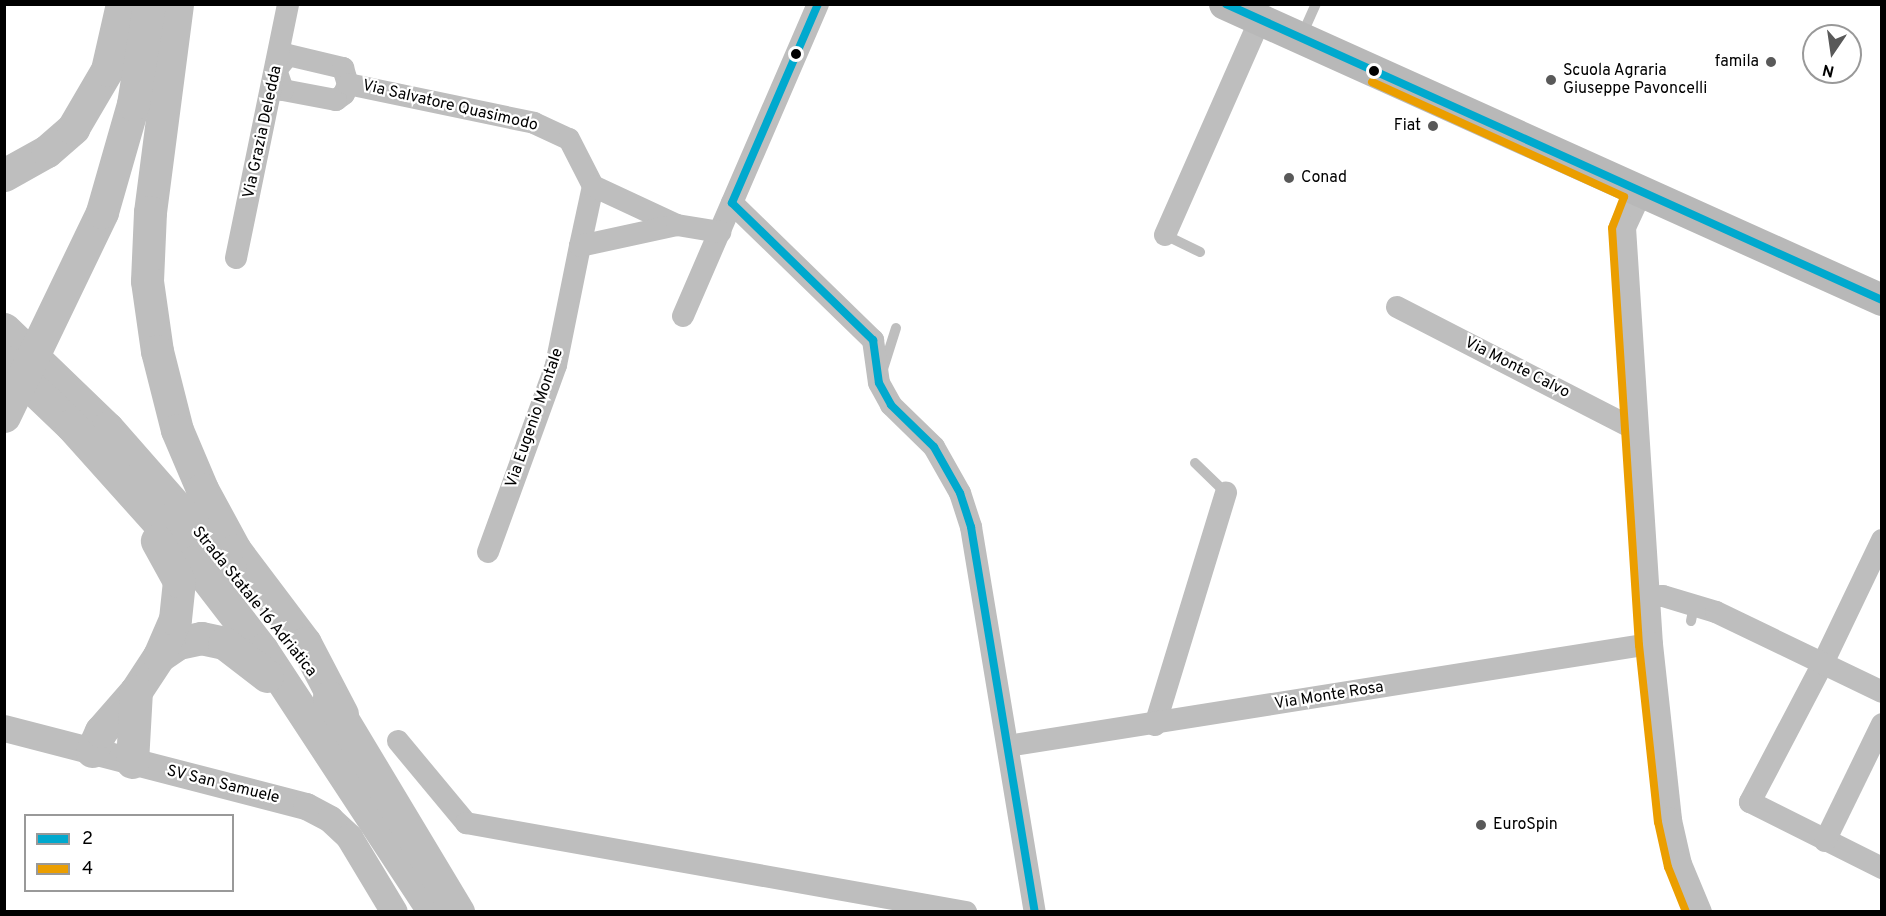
<!DOCTYPE html>
<html>
<head>
<meta charset="utf-8">
<style>
  body { margin:0 }
  #map { position:relative; width:1886px; height:916px; overflow:hidden; background:#fff; font-family:Overpass,sans-serif }
  div>[style] { position:absolute }
  .service>* { height:10px; margin:-5px; padding:0 5px; transform-origin:5px; border-radius:5px; background:#bebebe }
  .minor>* { height:22px; margin:-11px; padding:0 11px; transform-origin:11px; border-radius:11px; background:#bebebe }
  .tertiary>* { height:27px; margin:-13.5px; padding:0 13.5px; transform-origin:13.5px; border-radius:13.5px; background:#bebebe }
  .secondary>* { height:32px; margin:-16px; padding:0 16px; transform-origin:16px; border-radius:16px; background:#b8b8b8 }
  .trunk>* { height:33px; margin:-16.5px; padding:0 16.5px; transform-origin:16.5px; border-radius:16.5px; background:#bebebe }
  .bus-1>* { height:8px; margin:-4px; padding:0 4px; transform-origin:4px; border-radius:4px; background:#00a9ce }
  .bus-2>* { height:8px; margin:-4px; padding:0 4px; transform-origin:4px; border-radius:4px; background:#eb9e00 }
  .dots>* { width:16px; height:16px; translate:-50% -50%; box-sizing:border-box; border:3px solid #fff; border-radius:50% }
  span { translate:-50% -50%; white-space:nowrap; text-align:center; line-height:1.15; -webkit-text-stroke:4.5px #fff; paint-order:stroke }
  .poi-label { font-size:16px; color:#000 }
  .right { translate:-100% -50%; text-align:right }
  .left { translate:0 -50%; text-align:left }
  .street-label { font-size:16px; color:#000 }
  .frame { position:absolute; inset:0; border:6px solid #000; pointer-events:none }
  .legend { position:absolute; left:24px; top:814px; width:210px; height:78px; box-sizing:border-box; background:#fff; border:2px solid #999; margin:0; padding:8px 10px; list-style:none; font-size:18px; color:#000 }
  .legend li { display:flex; align-items:center; gap:12px; height:30px }
  .legend b { width:30px; border:2px solid #999 }
  .north { position:absolute; left:1802px; top:24px; width:60px; height:60px; box-sizing:border-box; background:#fff; border:2px solid #999; border-radius:50%; rotate:193deg; font-size:16px; font-weight:700; line-height:24px; text-align:center; color:#000 }
  .north::after { content:''; display:block; margin:auto; width:21px; height:27px; background:#595959; clip-path:polygon(50% 0,100% 100%,50% 72%,0 100%) }
</style>
</head>
<body>
<div id="map">
  <div class="service">
    <div style="left:1302px;top:35px;width:34px;rotate:-66deg"></div>
    <div style="left:1165px;top:235px;width:39px;rotate:26deg"></div>
    <div style="left:883px;top:369px;width:43px;rotate:-72.4deg"></div>
    <div style="left:1195px;top:463px;width:43px;rotate:44.1deg"></div>
    <div style="left:1691px;top:621px;width:16px;rotate:-79deg"></div>
  </div>
  <div class="minor">
    <div style="left:288px;top:55px;width:57px;rotate:13.3deg"></div>
    <div style="left:343px;top:68px;width:17px;rotate:73deg"></div>
    <div style="left:348px;top:84px;width:11px;rotate:112deg"></div>
    <div style="left:344px;top:94px;width:10px;rotate:143deg"></div>
    <div style="left:336px;top:100px;width:54px;rotate:-169.3deg"></div>
    <div style="left:283px;top:90px;width:21px;rotate:-109deg"></div>
    <div style="left:276px;top:70px;width:19px;rotate:-51deg"></div>
    <div style="left:348px;top:84px;width:190px;rotate:11.8deg"></div>
    <div style="left:534px;top:123px;width:38px;rotate:25deg"></div>
    <div style="left:569px;top:139px;width:53px;rotate:62.9deg"></div>
    <div style="left:593px;top:186px;width:61px;rotate:102.2deg"></div>
    <div style="left:593px;top:186px;width:93px;rotate:24.9deg"></div>
    <div style="left:732px;top:203px;width:197px;rotate:44.2deg"></div>
    <div style="left:873px;top:340px;width:43px;rotate:82.1deg"></div>
    <div style="left:879px;top:383px;width:25px;rotate:61deg"></div>
    <div style="left:891px;top:405px;width:60px;rotate:44.3deg"></div>
    <div style="left:934px;top:447px;width:53px;rotate:60.5deg"></div>
    <div style="left:960px;top:493px;width:36px;rotate:72deg"></div>
    <div style="left:971px;top:527px;width:390px;rotate:80.6deg"></div>
    <div style="left:1165px;top:235px;width:235px;rotate:-66.2deg"></div>
    <div style="left:236px;top:258px;width:259px;rotate:-78.4deg"></div>
    <div style="left:1397px;top:307px;width:269px;rotate:27.2deg"></div>
    <div style="left:683px;top:316px;width:340px;rotate:-66.6deg"></div>
    <div style="left:1882px;top:540px;width:139px;rotate:115.6deg"></div>
    <div style="left:1822px;top:665px;width:155px;rotate:117.7deg"></div>
    <div style="left:1750px;top:802px;width:148px;rotate:26.6deg"></div>
    <div style="left:488px;top:552px;width:199px;rotate:-70deg"></div>
    <div style="left:556px;top:365px;width:121px;rotate:-78.6deg"></div>
    <div style="left:580px;top:246px;width:99px;rotate:-12.2deg"></div>
    <div style="left:677px;top:225px;width:44px;rotate:9.2deg"></div>
    <div style="left:1647px;top:597px;width:16px;rotate:-4deg"></div>
    <div style="left:1663px;top:596px;width:55px;rotate:16.8deg"></div>
    <div style="left:1716px;top:612px;width:184px;rotate:25.7deg"></div>
    <div style="left:1155px;top:725px;width:243px;rotate:-73deg"></div>
    <div style="left:398px;top:741px;width:107px;rotate:50.3deg"></div>
    <div style="left:466px;top:823px;width:508px;rotate:10.09deg"></div>
    <div style="left:1008px;top:746px;width:649px;rotate:-9.04deg"></div>
    <div style="left:1825px;top:841px;width:130px;rotate:-64deg"></div>
  </div>
  <div class="tertiary">
    <div style="left:1638px;top:192px;width:38px;rotate:115deg"></div>
    <div style="left:1622px;top:227px;width:418px;rotate:86.3deg"></div>
    <div style="left:1649px;top:644px;width:177px;rotate:83.8deg"></div>
    <div style="left:1668px;top:820px;width:45px;rotate:77.2deg"></div>
    <div style="left:1678px;top:864px;width:52px;rotate:67.4deg"></div>
    <div style="left:4px;top:728px;width:312px;rotate:14.5deg"></div>
    <div style="left:306px;top:806px;width:27px;rotate:28deg"></div>
    <div style="left:330px;top:819px;width:26px;rotate:43deg"></div>
    <div style="left:349px;top:837px;width:87px;rotate:59deg"></div>
  </div>
  <div class="secondary">
    <div style="left:1225px;top:4px;width:721px;rotate:24.25deg"></div>
  </div>
  <div class="trunk">
    <div style="left:177px;top:4px;width:210px;rotate:97.4deg"></div>
    <div style="left:150px;top:212px;width:69px;rotate:92.5deg"></div>
    <div style="left:147px;top:281px;width:71px;rotate:81.9deg"></div>
    <div style="left:157px;top:351px;width:81px;rotate:75.8deg"></div>
    <div style="left:177px;top:430px;width:64px;rotate:67deg"></div>
    <div style="left:202px;top:489px;width:69px;rotate:61.6deg"></div>
    <div style="left:235px;top:550px;width:116px;rotate:53deg"></div>
    <div style="left:305px;top:643px;width:80px;rotate:62.5deg"></div>
    <div style="left:4px;top:175px;width:49px;rotate:-29.2deg"></div>
    <div style="left:47px;top:151px;width:35px;rotate:-41deg"></div>
    <div style="left:73px;top:128px;width:67px;rotate:-59.6deg"></div>
    <div style="left:107px;top:70px;width:68px;rotate:-77.2deg"></div>
    <div style="left:4px;top:329px;width:143px;rotate:43.9deg"></div>
    <div style="left:107px;top:428px;width:186px;rotate:48.7deg"></div>
    <div style="left:4px;top:361px;width:93px;rotate:43.7deg"></div>
    <div style="left:71px;top:425px;width:184px;rotate:48.1deg"></div>
    <div style="left:194px;top:562px;width:111px;rotate:52.3deg"></div>
    <div style="left:262px;top:650px;width:306px;rotate:56.7deg"></div>
    <div style="left:4px;top:416px;width:226px;rotate:-64.3deg"></div>
    <div style="left:102px;top:212px;width:112px;rotate:-74deg"></div>
    <div style="left:133px;top:104px;width:101px;rotate:-80.9deg"></div>
    <div style="left:159px;top:656px;width:23px;rotate:-34deg"></div>
    <div style="left:178px;top:643px;width:24px;rotate:-12deg"></div>
    <div style="left:201px;top:638px;width:24px;rotate:12deg"></div>
    <div style="left:224px;top:643px;width:54px;rotate:37.5deg"></div>
    <div style="left:329px;top:697px;width:251px;rotate:59deg"></div>
    <div style="left:92px;top:751px;width:22px;rotate:-66deg"></div>
    <div style="left:101px;top:731px;width:53px;rotate:-48.8deg"></div>
    <div style="left:136px;top:691px;width:42px;rotate:-56.7deg"></div>
    <div style="left:159px;top:656px;width:40px;rotate:-66.6deg"></div>
    <div style="left:175px;top:619px;width:38px;rotate:-84deg"></div>
    <div style="left:179px;top:581px;width:46px;rotate:-118.8deg"></div>
    <div style="left:132px;top:762px;width:71px;rotate:-86.8deg"></div>
  </div>
  <div class="bus-1">
    <div style="left:818px;top:4px;width:217px;rotate:113.4deg"></div>
    <div style="left:732px;top:203px;width:197px;rotate:44.2deg"></div>
    <div style="left:873px;top:340px;width:43px;rotate:82.1deg"></div>
    <div style="left:879px;top:383px;width:25px;rotate:61deg"></div>
    <div style="left:891px;top:405px;width:60px;rotate:44.3deg"></div>
    <div style="left:934px;top:447px;width:53px;rotate:60.5deg"></div>
    <div style="left:960px;top:493px;width:36px;rotate:72deg"></div>
    <div style="left:971px;top:527px;width:390px;rotate:80.6deg"></div>
    <div style="left:1226px;top:4px;width:720px;rotate:24.29deg"></div>
  </div>
  <div class="bus-2">
    <div style="left:1372px;top:82px;width:277px;rotate:24.5deg"></div>
    <div style="left:1624px;top:197px;width:33px;rotate:111deg"></div>
    <div style="left:1612px;top:228px;width:418px;rotate:86.3deg"></div>
    <div style="left:1639px;top:645px;width:178px;rotate:83.9deg"></div>
    <div style="left:1658px;top:822px;width:46px;rotate:77.5deg"></div>
    <div style="left:1668px;top:867px;width:48px;rotate:68.2deg"></div>
  </div>
  <div class="dots">
    <div style="left:796px;top:54px;background:#000"></div>
    <div style="left:1771px;top:62px;background:#595959"></div>
    <div style="left:1374px;top:71px;background:#000"></div>
    <div style="left:1551px;top:80px;background:#595959"></div>
    <div style="left:1433px;top:126px;background:#595959"></div>
    <div style="left:1289px;top:178px;background:#595959"></div>
    <div style="left:1481px;top:825px;background:#595959"></div>
  </div>
  <div class="poi-label">
    <span class="right" style="left:1759px;top:62px">famila</span>
    <span class="left" style="left:1563px;top:80px">Scuola Agraria<br>Giuseppe Pavoncelli</span>
    <span class="right" style="left:1421px;top:126px">Fiat</span>
    <span class="left" style="left:1301px;top:178px">Conad</span>
    <span class="left" style="left:1493px;top:825px">EuroSpin</span>
  </div>
  <div class="street-label">
    <span style="left:450px;top:106px;rotate:13deg">Via Salvatore Quasimodo</span>
    <span style="left:263px;top:132px;rotate:-78deg">Via Grazia Deledda</span>
    <span style="left:1517px;top:368px;rotate:27deg">Via Monte Calvo</span>
    <span style="left:535px;top:418px;rotate:-71deg">Via Eugenio Montale</span>
    <span style="left:254px;top:602px;rotate:51deg">Strada Statale 16 Adriatica</span>
    <span style="left:1329px;top:696px;rotate:-9deg">Via Monte Rosa</span>
    <span style="left:223px;top:785px;rotate:14deg">SV San Samuele</span>
  </div>
  <div class="frame"></div>
  <ul class="legend">
  <li><b style="height:8px;background:#00a9ce"></b>2</li>
  <li><b style="height:8px;background:#eb9e00"></b>4</li>
  </ul>
  <div class="north">N</div>
</div>
</body>
</html>
